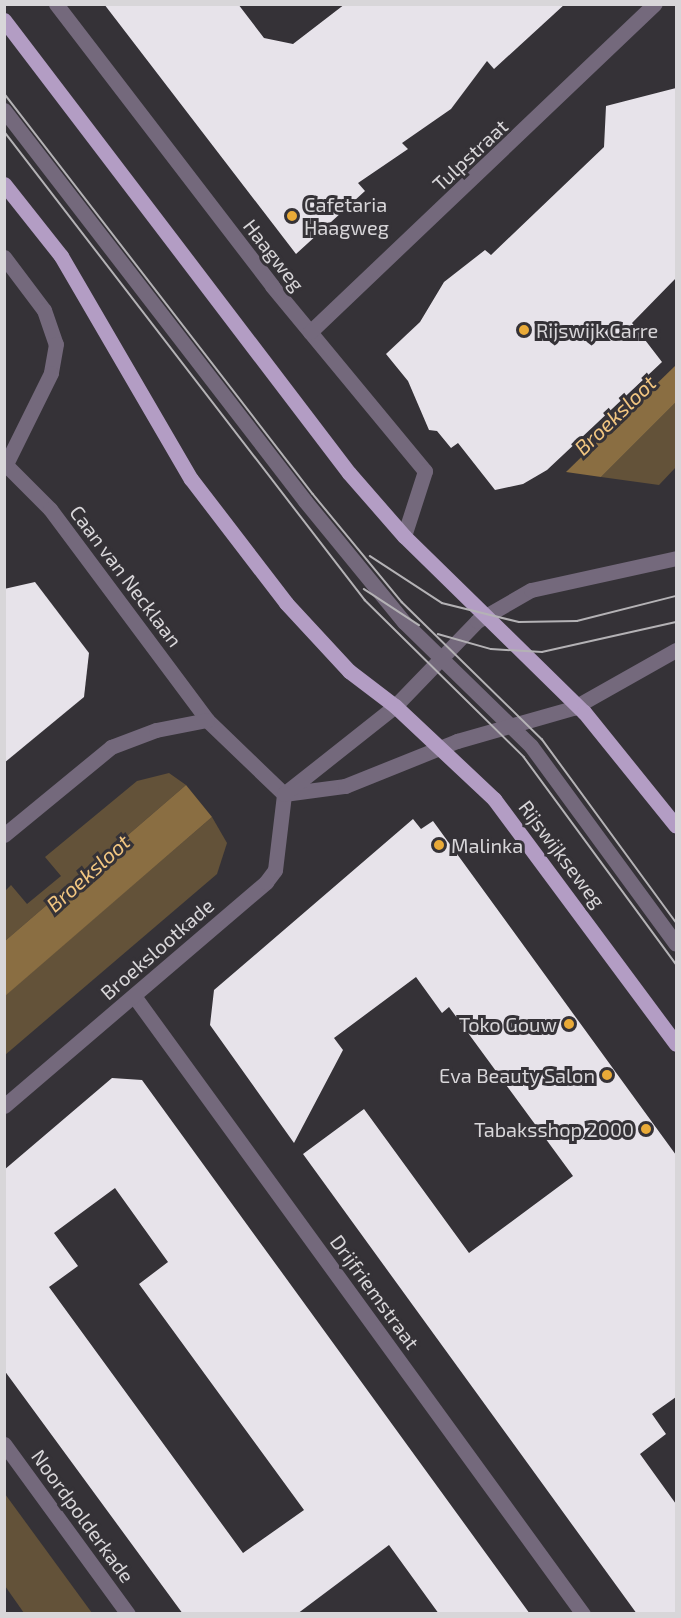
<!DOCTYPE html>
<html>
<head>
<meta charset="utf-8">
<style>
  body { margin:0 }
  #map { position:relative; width:681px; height:1618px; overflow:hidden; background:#353237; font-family:"Exo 2",sans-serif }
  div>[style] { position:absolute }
  .green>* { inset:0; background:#635239 }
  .water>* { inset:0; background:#8a6e42 }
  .building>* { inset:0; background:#e7e3ea }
  .minor>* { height:15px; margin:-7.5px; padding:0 7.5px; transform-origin:7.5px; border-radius:7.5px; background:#74697c }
  .major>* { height:15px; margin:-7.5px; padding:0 7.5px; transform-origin:7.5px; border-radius:7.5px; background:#b39dc4 }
  .tram>* { height:1.5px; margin:-0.75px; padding:0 0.75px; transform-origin:0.75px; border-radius:0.75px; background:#b4b2b5 }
  .dots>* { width:16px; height:16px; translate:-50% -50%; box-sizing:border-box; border:3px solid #353237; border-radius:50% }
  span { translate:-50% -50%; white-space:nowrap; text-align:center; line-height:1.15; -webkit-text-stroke:6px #353237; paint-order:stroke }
  .street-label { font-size:20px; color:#d8d6d9 }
  .poi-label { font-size:20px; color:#d8d6d9 }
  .left { translate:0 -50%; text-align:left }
  .right { translate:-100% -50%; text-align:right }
  .water-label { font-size:21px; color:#f2c681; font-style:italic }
  .frame { position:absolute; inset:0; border:6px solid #d8d6d9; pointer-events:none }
</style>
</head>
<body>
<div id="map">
  <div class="green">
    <div style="clip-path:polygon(676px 402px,676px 467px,659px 485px,601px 477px)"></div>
    <div style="clip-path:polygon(169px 773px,186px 785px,5px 941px,5px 891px,11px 885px,27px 904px,61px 876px,45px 857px,137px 781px)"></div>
    <div style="clip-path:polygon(212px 817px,227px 843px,217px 874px,5px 1055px,4px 996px)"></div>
    <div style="clip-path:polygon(5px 1494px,92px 1613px,24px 1613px,5px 1586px)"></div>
  </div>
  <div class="water">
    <div style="clip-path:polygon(676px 365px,676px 402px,601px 477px,566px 472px)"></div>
    <div style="clip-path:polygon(186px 785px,212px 817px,5px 996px,5px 941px)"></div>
  </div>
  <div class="building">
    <div style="clip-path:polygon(104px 4px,238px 4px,264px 38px,293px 44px,345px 4px,565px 4px,494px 69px,487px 61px,451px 109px,402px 143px,408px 149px,358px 183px,365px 191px,296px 254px)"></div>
    <div style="clip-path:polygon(676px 88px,676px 278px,632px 323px,662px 362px,547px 470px,523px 484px,495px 490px,458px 443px,451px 448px,437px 431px,429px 430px,408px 381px,386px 354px,420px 322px,444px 282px,485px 250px,491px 255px,604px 147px,606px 106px)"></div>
    <div style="clip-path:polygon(35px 582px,89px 653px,84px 697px,4px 763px,4px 589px)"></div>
    <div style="clip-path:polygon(413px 819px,421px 829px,433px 821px,676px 1155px,676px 1397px,652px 1414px,666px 1434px,640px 1454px,676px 1504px,676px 1614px,637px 1614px,303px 1154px,364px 1109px,469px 1253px,573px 1176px,449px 1007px,442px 1013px,416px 977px,334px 1038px,343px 1050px,294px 1143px,210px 1025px,214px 990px)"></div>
    <div style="clip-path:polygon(evenodd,112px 1078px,142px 1080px,530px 1614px,439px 1614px,389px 1545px,297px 1614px,183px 1614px,4px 1370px,4px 1170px,112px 1078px,115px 1188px,168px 1262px,139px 1284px,304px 1510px,243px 1553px,49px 1287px,78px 1266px,54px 1233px,115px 1188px)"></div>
  </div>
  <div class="minor">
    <div style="left:56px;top:4px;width:355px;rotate:52.5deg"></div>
    <div style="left:272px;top:286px;width:240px;rotate:50.4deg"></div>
    <div style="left:425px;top:471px;width:68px;rotate:107.9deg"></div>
    <div style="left:4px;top:110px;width:493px;rotate:52.4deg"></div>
    <div style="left:305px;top:501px;width:156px;rotate:50.7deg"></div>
    <div style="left:404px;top:622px;width:177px;rotate:44.3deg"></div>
    <div style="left:531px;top:746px;width:245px;rotate:53.8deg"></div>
    <div style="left:4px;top:257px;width:66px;rotate:53deg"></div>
    <div style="left:44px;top:310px;width:36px;rotate:71deg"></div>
    <div style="left:56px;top:344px;width:29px;rotate:100deg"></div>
    <div style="left:51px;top:373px;width:102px;rotate:116.3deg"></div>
    <div style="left:310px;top:332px;width:476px;rotate:-43.6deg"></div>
    <div style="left:4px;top:463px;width:65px;rotate:45deg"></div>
    <div style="left:50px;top:509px;width:263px;rotate:53.3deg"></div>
    <div style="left:207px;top:720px;width:107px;rotate:43.9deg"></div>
    <div style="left:284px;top:794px;width:62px;rotate:-7.5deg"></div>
    <div style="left:345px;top:786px;width:121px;rotate:-21.9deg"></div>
    <div style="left:457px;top:741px;width:121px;rotate:-15.9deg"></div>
    <div style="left:573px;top:708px;width:118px;rotate:-29.4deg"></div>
    <div style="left:4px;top:835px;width:139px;rotate:-39.4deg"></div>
    <div style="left:111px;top:747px;width:48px;rotate:-20.7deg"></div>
    <div style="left:156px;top:730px;width:52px;rotate:-11.1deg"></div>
    <div style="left:134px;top:996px;width:764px;rotate:54deg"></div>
    <div style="left:4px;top:1106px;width:345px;rotate:-40.5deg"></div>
    <div style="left:266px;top:882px;width:15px;rotate:-53deg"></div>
    <div style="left:275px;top:870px;width:77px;rotate:-83.2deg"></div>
    <div style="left:284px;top:794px;width:142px;rotate:-38.4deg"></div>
    <div style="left:395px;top:706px;width:118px;rotate:-46deg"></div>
    <div style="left:477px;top:621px;width:62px;rotate:-29.9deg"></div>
    <div style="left:531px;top:590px;width:148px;rotate:-12.4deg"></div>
    <div style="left:4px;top:1444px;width:210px;rotate:53.9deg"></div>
  </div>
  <div class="major">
    <div style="left:4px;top:20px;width:569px;rotate:52.71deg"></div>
    <div style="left:349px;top:473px;width:84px;rotate:48.9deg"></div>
    <div style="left:404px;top:536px;width:252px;rotate:44.4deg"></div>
    <div style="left:584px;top:712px;width:146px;rotate:51.1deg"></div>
    <div style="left:4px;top:184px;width:92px;rotate:51.6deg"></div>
    <div style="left:61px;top:256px;width:258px;rotate:59.8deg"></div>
    <div style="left:191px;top:479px;width:156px;rotate:52.5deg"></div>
    <div style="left:286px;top:603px;width:93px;rotate:47.2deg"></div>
    <div style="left:349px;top:671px;width:58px;rotate:37.3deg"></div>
    <div style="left:395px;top:706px;width:136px;rotate:43.2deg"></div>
    <div style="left:494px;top:799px;width:305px;rotate:53.4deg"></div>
  </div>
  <div class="tram">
    <div style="left:4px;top:93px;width:506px;rotate:52.38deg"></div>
    <div style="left:313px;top:494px;width:140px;rotate:50.5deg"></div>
    <div style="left:402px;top:602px;width:196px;rotate:44.4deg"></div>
    <div style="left:542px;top:739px;width:227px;rotate:53.8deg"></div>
    <div style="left:4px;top:131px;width:592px;rotate:52.41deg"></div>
    <div style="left:365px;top:600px;width:223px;rotate:44.6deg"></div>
    <div style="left:524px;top:757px;width:257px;rotate:53.7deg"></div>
    <div style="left:370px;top:556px;width:86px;rotate:33.1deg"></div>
    <div style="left:442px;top:603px;width:79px;rotate:13.9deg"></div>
    <div style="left:519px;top:622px;width:58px;rotate:-1deg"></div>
    <div style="left:577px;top:621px;width:102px;rotate:-14.2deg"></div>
    <div style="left:364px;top:589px;width:66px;rotate:33.2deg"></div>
    <div style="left:438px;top:634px;width:55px;rotate:15.8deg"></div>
    <div style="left:491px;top:649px;width:51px;rotate:3.4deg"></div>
    <div style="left:542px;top:652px;width:137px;rotate:-12.6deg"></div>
  </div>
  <div class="dots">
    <div style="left:292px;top:216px;background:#e9aa38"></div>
    <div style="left:524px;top:330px;background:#e9aa38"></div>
    <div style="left:439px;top:845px;background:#e9aa38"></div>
    <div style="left:569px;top:1024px;background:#e9aa38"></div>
    <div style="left:607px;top:1075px;background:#e9aa38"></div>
    <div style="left:646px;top:1129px;background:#e9aa38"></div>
  </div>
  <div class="street-label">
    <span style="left:470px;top:155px;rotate:-43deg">Tulpstraat</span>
    <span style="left:274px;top:255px;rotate:52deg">Haagweg</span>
    <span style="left:126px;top:576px;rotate:53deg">Caan van Necklaan</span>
    <span style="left:562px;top:854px;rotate:53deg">Rijswijkseweg</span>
    <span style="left:157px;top:949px;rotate:-41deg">Broekslootkade</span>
    <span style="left:375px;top:1292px;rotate:54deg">Drijfriemstraat</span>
    <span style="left:83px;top:1516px;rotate:54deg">Noordpolderkade</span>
  </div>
  <div class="poi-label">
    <span class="left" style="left:304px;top:216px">Cafetaria<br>Haagweg</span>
    <span class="left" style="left:536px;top:330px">Rijswijk Carre</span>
    <span class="left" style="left:451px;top:845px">Malinka</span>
    <span class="right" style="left:557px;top:1024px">Toko Gouw</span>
    <span class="right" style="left:595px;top:1075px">Eva Beauty Salon</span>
    <span class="right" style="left:634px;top:1129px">Tabaksshop 2000</span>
  </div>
  <div class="water-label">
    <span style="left:615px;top:415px;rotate:-44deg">Broeksloot</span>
    <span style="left:88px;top:873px;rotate:-42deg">Broeksloot</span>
  </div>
  <div class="frame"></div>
</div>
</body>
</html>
